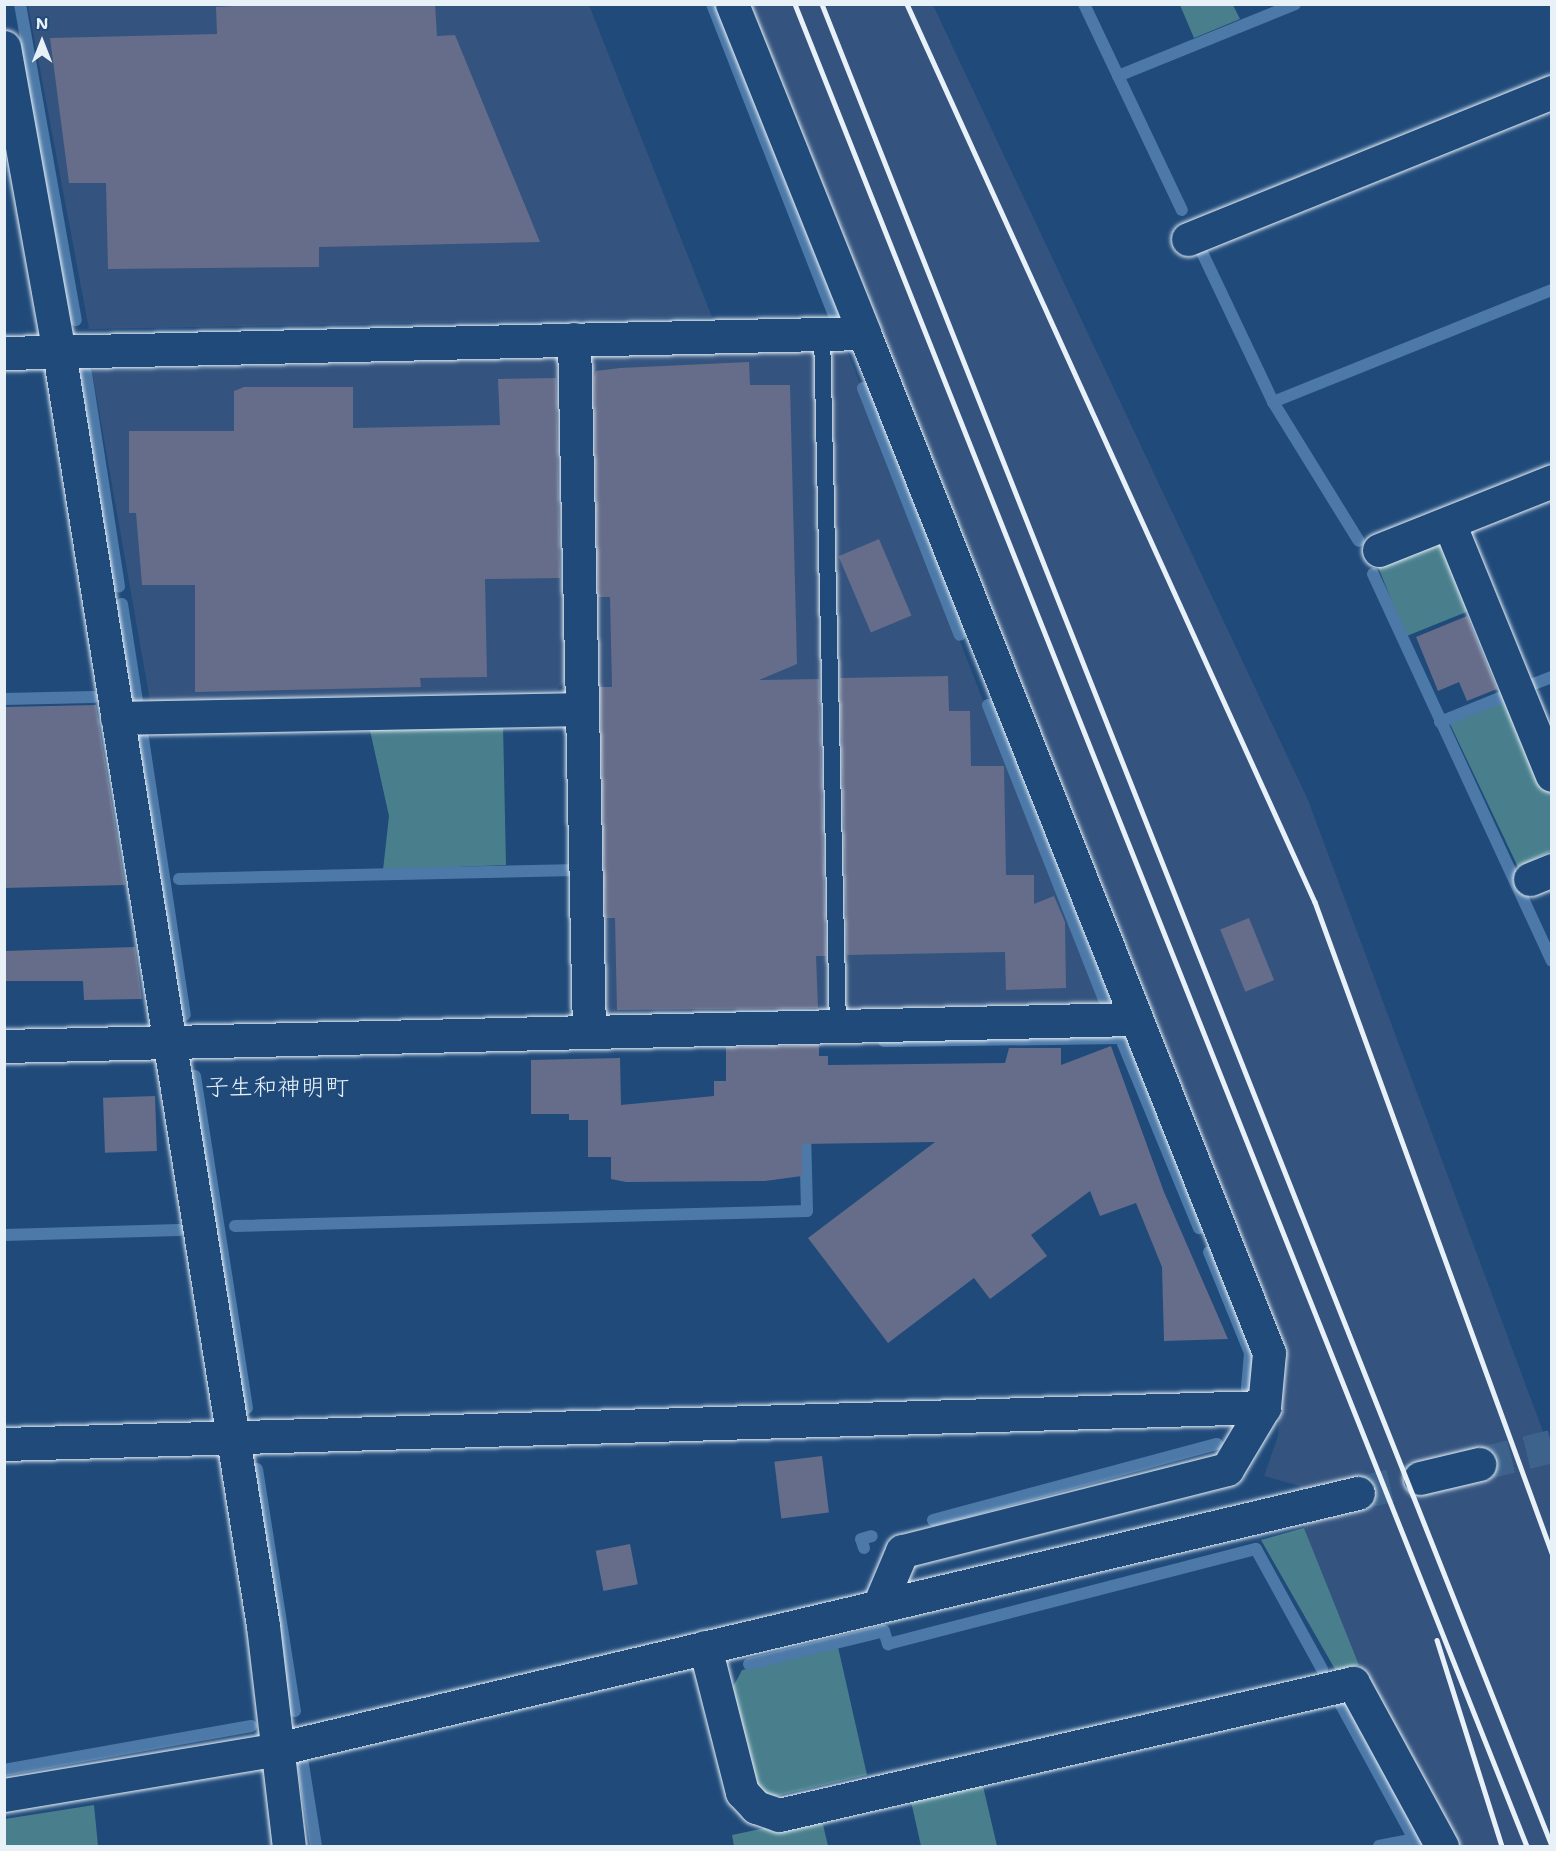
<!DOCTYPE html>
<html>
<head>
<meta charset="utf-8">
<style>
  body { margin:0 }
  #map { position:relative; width:1556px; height:1851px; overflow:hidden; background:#1f4a7a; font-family:"Shantell Sans","Klee One",sans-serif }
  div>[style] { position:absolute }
  .built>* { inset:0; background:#34547f }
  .green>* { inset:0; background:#497f8d; transform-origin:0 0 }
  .stream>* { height:12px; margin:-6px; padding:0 6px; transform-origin:6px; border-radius:6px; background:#4c79a8 }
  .building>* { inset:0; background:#656d8a; transform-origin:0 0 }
  .street-tunnel>* { height:33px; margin-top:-16.5px; transform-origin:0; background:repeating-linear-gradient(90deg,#3d638d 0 33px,transparent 0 49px) }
  .roads { filter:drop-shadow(0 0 2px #e8f1f8) drop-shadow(0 0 2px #e8f1f8) }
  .lane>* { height:16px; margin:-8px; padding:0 8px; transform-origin:8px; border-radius:8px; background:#1f4a7a }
  .street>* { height:33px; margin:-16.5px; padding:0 16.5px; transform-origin:16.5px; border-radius:16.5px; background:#1f4a7a }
  .rail>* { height:4.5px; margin:-2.25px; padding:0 2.25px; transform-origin:2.25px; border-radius:2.25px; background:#e8f1f8 }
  span { translate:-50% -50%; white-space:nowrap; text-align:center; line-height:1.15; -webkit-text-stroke:5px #1f4a7a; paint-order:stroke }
  .quarter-label { font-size:24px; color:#e8f1f8 }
  .frame { position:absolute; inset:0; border:6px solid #e8f1f8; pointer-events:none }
  .north { position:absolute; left:12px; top:12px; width:60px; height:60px; -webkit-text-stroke:4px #1f4a7a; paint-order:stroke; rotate:0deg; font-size:16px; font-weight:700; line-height:24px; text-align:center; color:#e8f1f8 }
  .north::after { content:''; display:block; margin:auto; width:21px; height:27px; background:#e8f1f8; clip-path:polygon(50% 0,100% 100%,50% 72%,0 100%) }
</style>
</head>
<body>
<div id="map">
  <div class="built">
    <div style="clip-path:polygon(28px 5px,589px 5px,712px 317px,89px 329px)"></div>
    <div style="clip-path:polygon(749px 5px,933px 5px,1308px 800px,1551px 1453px,1551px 1846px,1452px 1846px,1359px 1665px,1304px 1528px,1300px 1486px,1264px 1476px,1278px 1436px,1282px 1362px)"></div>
    <div style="clip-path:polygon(847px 351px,1101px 1003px,608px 1016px,600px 1006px,585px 364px,593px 355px)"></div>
    <div style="clip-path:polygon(564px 357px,572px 671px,557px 690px,150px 701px,92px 371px)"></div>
  </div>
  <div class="green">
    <div style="clip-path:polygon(1180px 5px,1233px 5px,1240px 19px,1194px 38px)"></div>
    <div style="left:1446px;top:535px;width:79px;height:75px;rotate:68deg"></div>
    <div style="clip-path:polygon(1513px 696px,1551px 787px,1551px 851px,1518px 867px,1449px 722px)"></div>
    <div style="clip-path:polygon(503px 724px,506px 865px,383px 870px,389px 816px,369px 726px)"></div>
    <div style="clip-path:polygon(1304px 1528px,1359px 1665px,1336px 1671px,1261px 1540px)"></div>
    <div style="clip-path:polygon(838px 1647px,867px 1775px,772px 1797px,757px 1790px,733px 1687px,742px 1670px)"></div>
    <div style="clip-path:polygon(982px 1782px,997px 1846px,921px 1846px,910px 1797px)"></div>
    <div style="clip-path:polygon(94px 1805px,98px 1846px,5px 1846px,5px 1819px)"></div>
    <div style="clip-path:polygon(821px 1816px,828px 1846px,734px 1846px,732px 1835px)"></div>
  </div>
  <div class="stream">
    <div style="left:20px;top:4px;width:321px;rotate:80deg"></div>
    <div style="left:712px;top:4px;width:332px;rotate:68.6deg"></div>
    <div style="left:1084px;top:4px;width:228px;rotate:64.6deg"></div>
    <div style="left:1118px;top:76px;width:191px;rotate:-22.1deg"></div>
    <div style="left:1199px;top:246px;width:173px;rotate:64.6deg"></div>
    <div style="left:1273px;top:402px;width:163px;rotate:58.3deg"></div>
    <div style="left:86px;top:373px;width:216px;rotate:81.2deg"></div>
    <div style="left:863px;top:388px;width:265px;rotate:68.6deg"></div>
    <div style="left:1273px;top:402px;width:301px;rotate:-21.9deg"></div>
    <div style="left:1373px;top:574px;width:426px;rotate:65.2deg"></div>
    <div style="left:122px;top:604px;width:98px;rotate:81.2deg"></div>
    <div style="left:1526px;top:687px;width:28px;rotate:-21deg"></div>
    <div style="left:4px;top:699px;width:89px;rotate:-1.3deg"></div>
    <div style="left:988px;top:705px;width:316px;rotate:68.5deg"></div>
    <div style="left:1440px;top:722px;width:72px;rotate:-21.9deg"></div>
    <div style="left:142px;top:732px;width:286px;rotate:81.4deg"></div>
    <div style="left:179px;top:879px;width:399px;rotate:-1.3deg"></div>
    <div style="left:1119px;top:1034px;width:210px;rotate:67.6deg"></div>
    <div style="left:884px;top:1041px;width:236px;rotate:-0.7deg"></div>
    <div style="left:195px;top:1076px;width:336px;rotate:81.1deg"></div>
    <div style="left:235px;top:1226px;width:572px;rotate:-1.5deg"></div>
    <div style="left:807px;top:1211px;width:83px;rotate:-91.4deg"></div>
    <div style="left:4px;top:1235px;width:175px;rotate:-1.6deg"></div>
    <div style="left:1209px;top:1252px;width:109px;rotate:67.9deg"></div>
    <div style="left:1250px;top:1353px;width:35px;rotate:95deg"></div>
    <div style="left:257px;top:1469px;width:245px;rotate:81.1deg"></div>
    <div style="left:933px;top:1520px;width:294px;rotate:-15deg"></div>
    <div style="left:864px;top:1548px;width:9px;rotate:-108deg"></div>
    <div style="left:861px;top:1539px;width:11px;rotate:-15deg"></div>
    <div style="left:749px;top:1664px;width:139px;rotate:-13.7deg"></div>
    <div style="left:884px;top:1631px;width:14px;rotate:73deg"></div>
    <div style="left:888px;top:1644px;width:380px;rotate:-14.5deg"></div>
    <div style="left:1256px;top:1549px;width:137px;rotate:61.2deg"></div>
    <div style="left:1341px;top:1705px;width:161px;rotate:61.4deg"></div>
    <div style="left:303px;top:1764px;width:83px;rotate:81deg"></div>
    <div style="left:4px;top:1770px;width:251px;rotate:-10.1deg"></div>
    <div style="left:1379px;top:1846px;width:37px;rotate:-11deg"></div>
  </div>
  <div class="building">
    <div style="clip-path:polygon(268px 4px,435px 4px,437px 36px,455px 35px,540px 242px,319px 247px,319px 267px,108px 269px,106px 183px,69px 183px,50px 38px,217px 34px,216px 7px)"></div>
    <div style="clip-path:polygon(749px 362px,750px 385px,790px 385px,797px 664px,759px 680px,819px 679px,826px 956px,816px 956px,818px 1008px,617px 1010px,615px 918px,605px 918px,600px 687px,612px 687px,610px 597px,598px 597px,594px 377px,596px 371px,620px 368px)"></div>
    <div style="clip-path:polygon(556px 378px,560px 578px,485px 579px,487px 677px,420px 678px,421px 687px,195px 692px,195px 585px,142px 585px,136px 513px,129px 513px,129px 431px,234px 431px,234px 391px,244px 387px,353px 387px,353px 428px,500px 425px,498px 379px)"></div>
    <div style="left:879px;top:539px;width:83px;height:44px;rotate:67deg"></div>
    <div style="clip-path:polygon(1467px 616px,1497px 689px,1467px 701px,1459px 682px,1438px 691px,1416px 637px)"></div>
    <div style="clip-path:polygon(948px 676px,949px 711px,970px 711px,971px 766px,1004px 766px,1006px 875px,1034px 875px,1034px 904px,1054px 896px,1065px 922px,1066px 988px,1006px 990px,1005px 952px,847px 955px,840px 678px)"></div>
    <div style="clip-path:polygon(96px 705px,125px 885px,4px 888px,4px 707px)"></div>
    <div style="left:1249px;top:918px;width:67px;height:31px;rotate:68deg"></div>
    <div style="clip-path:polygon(135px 947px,142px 999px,84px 1000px,83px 981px,4px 981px,4px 951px)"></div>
    <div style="clip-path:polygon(819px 1045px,819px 1056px,828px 1056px,828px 1065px,1005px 1063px,1009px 1048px,1061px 1048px,1061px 1065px,1111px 1046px,1164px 1192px,1228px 1339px,1164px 1341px,1162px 1267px,1136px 1203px,1100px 1216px,1090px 1191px,1031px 1235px,1047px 1256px,990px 1299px,974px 1278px,888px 1343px,808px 1238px,935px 1142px,802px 1144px,802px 1176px,765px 1181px,626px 1182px,611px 1179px,611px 1157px,588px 1157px,588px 1120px,569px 1120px,569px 1114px,531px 1114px,531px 1060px,620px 1058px,621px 1105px,714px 1096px,714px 1081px,726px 1081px,726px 1047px)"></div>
    <div style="left:155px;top:1096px;width:55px;height:52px;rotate:88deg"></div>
    <div style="left:822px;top:1456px;width:57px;height:48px;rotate:83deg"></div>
    <div style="left:630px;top:1544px;width:41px;height:35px;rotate:79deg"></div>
  </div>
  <div class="street-tunnel">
    <div style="left:1479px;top:1464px;width:75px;rotate:-13.9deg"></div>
    <div style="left:1358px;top:1493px;width:64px;rotate:-13.6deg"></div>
  </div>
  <div class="roads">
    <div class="lane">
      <div style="left:822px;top:333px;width:693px;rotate:88.68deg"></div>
    </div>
    <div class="street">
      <div style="left:732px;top:4px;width:354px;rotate:68.1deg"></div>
      <div style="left:4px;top:47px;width:310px;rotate:79.8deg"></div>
      <div style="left:59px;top:352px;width:1290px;rotate:80.9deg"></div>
      <div style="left:263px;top:1626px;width:222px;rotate:83.3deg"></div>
      <div style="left:1188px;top:239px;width:393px;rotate:-22deg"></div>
      <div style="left:574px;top:339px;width:693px;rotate:88.76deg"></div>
      <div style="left:4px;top:353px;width:860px;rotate:-1.33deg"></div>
      <div style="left:864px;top:333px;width:1097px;rotate:68.34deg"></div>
      <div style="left:1269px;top:1353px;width:54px;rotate:95.3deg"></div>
      <div style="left:1264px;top:1407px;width:72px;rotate:120.8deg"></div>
      <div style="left:1227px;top:1469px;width:335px;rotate:165.8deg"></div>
      <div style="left:902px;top:1551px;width:56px;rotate:112.9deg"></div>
      <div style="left:1449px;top:523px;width:272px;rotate:67.8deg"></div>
      <div style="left:1379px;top:550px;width:186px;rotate:-21.7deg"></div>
      <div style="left:117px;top:718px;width:465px;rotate:-1.1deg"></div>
      <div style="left:1530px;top:879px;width:24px;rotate:-22deg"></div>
      <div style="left:4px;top:1046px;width:1129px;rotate:-1.37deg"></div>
      <div style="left:4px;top:1444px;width:1261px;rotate:-1.68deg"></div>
      <div style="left:1420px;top:1478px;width:61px;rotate:-13.3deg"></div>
      <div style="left:705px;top:1647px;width:150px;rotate:75.7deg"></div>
      <div style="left:742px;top:1792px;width:21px;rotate:47deg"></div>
      <div style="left:756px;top:1807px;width:24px;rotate:19deg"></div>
      <div style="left:779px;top:1815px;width:589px;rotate:-12.95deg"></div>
      <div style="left:1353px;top:1683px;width:186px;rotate:61.4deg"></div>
      <div style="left:4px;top:1795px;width:273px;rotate:-9.5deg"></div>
      <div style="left:273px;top:1750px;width:1115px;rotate:-13.33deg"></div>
    </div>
  </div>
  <div class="rail">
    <div style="left:795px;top:4px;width:1982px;rotate:68.33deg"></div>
    <div style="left:822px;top:4px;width:1981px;rotate:68.38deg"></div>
    <div style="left:907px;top:4px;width:986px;rotate:65.57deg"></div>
    <div style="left:1315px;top:902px;width:693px;rotate:70deg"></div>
    <div style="left:1437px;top:1640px;width:216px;rotate:72.5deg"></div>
  </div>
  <div class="quarter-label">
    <span style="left:277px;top:1088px">子生和神明町</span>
  </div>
  <div class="frame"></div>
  <div class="north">N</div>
</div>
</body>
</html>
